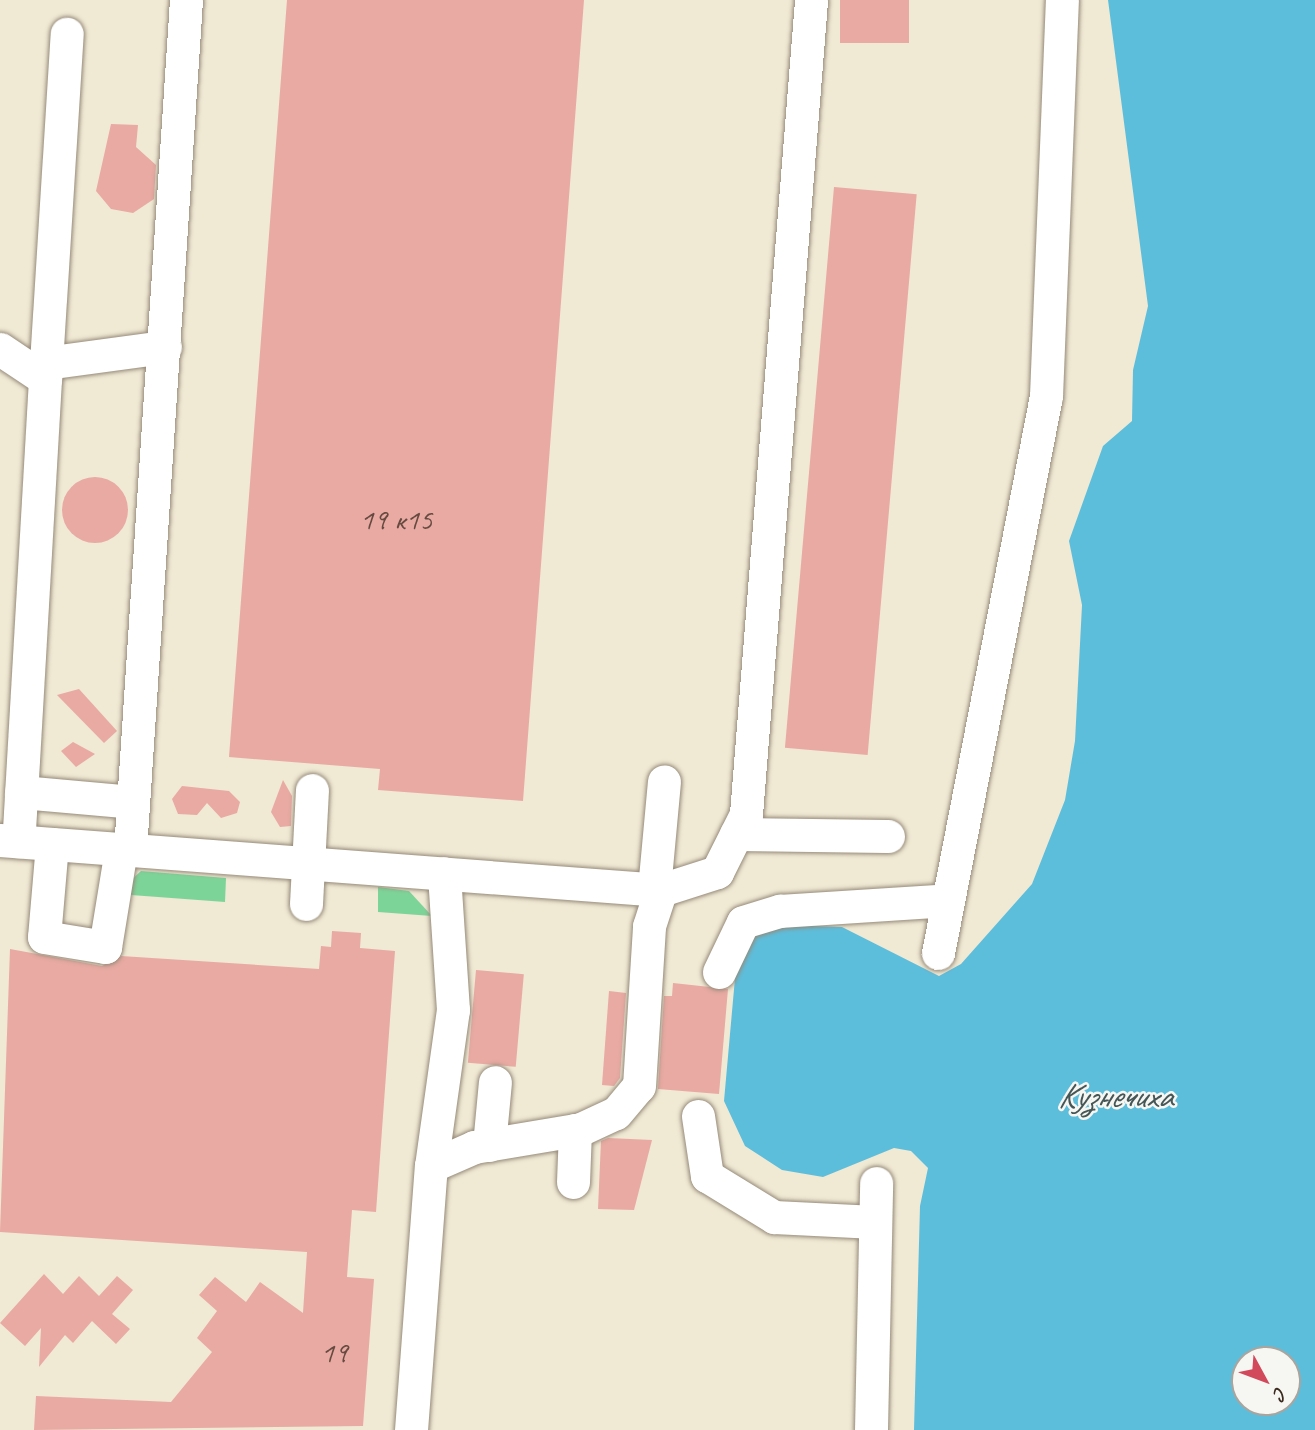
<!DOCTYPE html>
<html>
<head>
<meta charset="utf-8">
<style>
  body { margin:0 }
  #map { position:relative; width:1315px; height:1430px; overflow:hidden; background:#f0e9d4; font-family:Caveat,sans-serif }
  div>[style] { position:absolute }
  .green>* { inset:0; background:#7dd499 }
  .water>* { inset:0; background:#5dbedc }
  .building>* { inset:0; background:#e8aaa3; transform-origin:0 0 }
  .round { border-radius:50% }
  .roads { filter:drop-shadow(0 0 2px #968a79) drop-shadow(0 0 2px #968a79) }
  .minor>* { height:33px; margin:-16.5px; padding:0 16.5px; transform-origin:16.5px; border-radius:16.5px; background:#fff }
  span { translate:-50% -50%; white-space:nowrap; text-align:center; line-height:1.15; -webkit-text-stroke:5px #f6f6f2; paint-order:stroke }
  .number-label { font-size:30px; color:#664a3f }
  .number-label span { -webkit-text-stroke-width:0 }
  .water-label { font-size:35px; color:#455657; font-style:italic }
  .north { position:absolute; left:1231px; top:1346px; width:70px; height:70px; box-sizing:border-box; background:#f6f6f2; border:2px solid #aba49d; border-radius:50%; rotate:131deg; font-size:19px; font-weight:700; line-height:28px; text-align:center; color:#3b2a1e }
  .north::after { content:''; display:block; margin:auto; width:24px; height:32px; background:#d1495b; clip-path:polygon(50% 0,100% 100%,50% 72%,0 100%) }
</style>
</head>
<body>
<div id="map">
  <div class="green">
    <div style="clip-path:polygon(141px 871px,226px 878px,225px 902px,131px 895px,129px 882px)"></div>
    <div style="clip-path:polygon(378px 887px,409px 891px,432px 916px,378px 912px)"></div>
  </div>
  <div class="water">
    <div style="clip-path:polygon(evenodd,1108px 0,1315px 0,1315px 1430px,914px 1430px,920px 1206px,928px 1168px,911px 1151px,894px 1148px,823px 1177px,782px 1170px,745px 1146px,724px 1101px,736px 967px,754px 924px,842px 927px,939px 976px,961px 964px,1032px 884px,1065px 800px,1075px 741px,1082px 605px,1069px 541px,1103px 446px,1132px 421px,1133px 370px,1148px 306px,1108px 0,1245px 1360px,1287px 1360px,1287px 1402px,1245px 1402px,1245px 1360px)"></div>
  </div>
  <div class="building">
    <div style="clip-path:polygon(287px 0,584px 0,523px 801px,378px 790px,380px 769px,229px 757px)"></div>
    <div style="left:840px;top:0;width:69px;height:43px"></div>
    <div style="clip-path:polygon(111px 124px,138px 125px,136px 147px,156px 165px,154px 199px,133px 213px,111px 209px,96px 191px)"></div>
    <div style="left:834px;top:187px;width:83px;height:563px;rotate:5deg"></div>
    <div class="round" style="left:62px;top:477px;width:66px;height:66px"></div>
    <div style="clip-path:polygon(79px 689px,117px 731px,104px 743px,57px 695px)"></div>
    <div style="clip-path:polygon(73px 742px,95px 754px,76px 767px,61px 751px)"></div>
    <div style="clip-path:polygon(283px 780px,292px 796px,291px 826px,280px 827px,271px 812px)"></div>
    <div style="clip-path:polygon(182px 786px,229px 791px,240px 802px,237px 813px,221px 818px,207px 803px,197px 815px,178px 814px,172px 799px)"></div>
    <div style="clip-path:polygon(332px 931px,361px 933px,360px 948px,395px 951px,376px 1212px,352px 1210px,347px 1277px,374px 1279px,363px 1426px,34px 1430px,36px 1396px,171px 1402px,212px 1352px,197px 1338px,217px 1311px,199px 1295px,215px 1277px,246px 1302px,260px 1282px,303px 1313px,307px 1252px,0 1232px,10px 949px,102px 966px,121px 956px,319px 969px,321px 946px,331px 947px)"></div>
    <div style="left:476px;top:970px;width:48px;height:93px;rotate:5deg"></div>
    <div style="clip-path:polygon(673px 983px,728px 989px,719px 1094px,658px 1089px,664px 996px,672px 996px)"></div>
    <div style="clip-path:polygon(609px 991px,626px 993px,620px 1078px,614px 1086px,602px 1085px)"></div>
    <div style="clip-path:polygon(608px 1138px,652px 1140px,634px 1210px,598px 1209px,601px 1141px)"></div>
    <div style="clip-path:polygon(44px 1274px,63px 1294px,79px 1276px,99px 1296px,117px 1276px,133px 1290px,112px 1314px,130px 1329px,116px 1344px,92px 1321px,73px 1343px,65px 1335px,39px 1367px,41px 1328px,25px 1346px,0 1323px)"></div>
  </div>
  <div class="roads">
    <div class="minor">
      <div style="left:0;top:349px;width:54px;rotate:33.7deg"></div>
      <div style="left:45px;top:379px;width:463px;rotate:93.3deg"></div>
      <div style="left:46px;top:363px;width:120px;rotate:-7.7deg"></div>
      <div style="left:45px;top:379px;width:346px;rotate:-86.4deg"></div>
      <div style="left:21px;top:792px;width:112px;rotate:5.1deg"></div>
      <div style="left:736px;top:834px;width:152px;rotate:0.8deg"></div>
      <div style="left:0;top:840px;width:663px;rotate:4.33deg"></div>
      <div style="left:661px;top:890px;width:59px;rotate:-17.8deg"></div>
      <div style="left:717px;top:872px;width:65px;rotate:-63.4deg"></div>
      <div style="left:746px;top:814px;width:817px;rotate:-85.43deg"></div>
      <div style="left:52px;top:844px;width:93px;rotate:94.9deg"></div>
      <div style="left:44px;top:937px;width:62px;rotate:9.3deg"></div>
      <div style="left:105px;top:947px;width:99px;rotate:-80.7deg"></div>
      <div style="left:130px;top:850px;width:852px;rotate:-86.23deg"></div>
      <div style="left:654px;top:889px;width:108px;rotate:-84.7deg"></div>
      <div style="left:306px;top:904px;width:114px;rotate:-87deg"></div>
      <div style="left:938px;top:953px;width:567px;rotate:-79.03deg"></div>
      <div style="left:1046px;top:396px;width:396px;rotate:-87.7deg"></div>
      <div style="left:719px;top:972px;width:55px;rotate:-64.4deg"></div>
      <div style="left:743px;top:922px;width:39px;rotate:-17deg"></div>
      <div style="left:780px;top:911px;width:168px;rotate:-3.7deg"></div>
      <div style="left:698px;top:1116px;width:61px;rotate:81.5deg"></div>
      <div style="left:707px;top:1176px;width:79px;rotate:31.5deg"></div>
      <div style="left:774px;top:1217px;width:101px;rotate:2.8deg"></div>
      <div style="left:489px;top:1145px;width:63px;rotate:-84.6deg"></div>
      <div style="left:431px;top:1166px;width:47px;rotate:-23.8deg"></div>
      <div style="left:474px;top:1147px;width:109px;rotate:-9.5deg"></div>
      <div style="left:581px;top:1129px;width:38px;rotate:-25deg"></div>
      <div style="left:616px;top:1113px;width:35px;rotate:-50deg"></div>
      <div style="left:639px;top:1086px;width:160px;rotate:-86.4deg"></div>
      <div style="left:649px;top:926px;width:38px;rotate:-72deg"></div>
      <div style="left:573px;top:1182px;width:52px;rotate:-87.8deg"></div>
      <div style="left:411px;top:1430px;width:265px;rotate:-85.7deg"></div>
      <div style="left:431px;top:1166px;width:158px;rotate:-82deg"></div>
      <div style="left:453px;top:1010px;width:137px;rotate:-93.8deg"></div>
      <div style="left:871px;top:1430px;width:247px;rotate:-88.8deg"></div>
    </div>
  </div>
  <div class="number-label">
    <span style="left:396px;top:519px">19 к15</span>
    <span style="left:334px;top:1352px">19</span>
  </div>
  <div class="water-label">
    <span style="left:1115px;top:1096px">Кузнечиха</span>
  </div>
  <div class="north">С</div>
</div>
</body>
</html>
